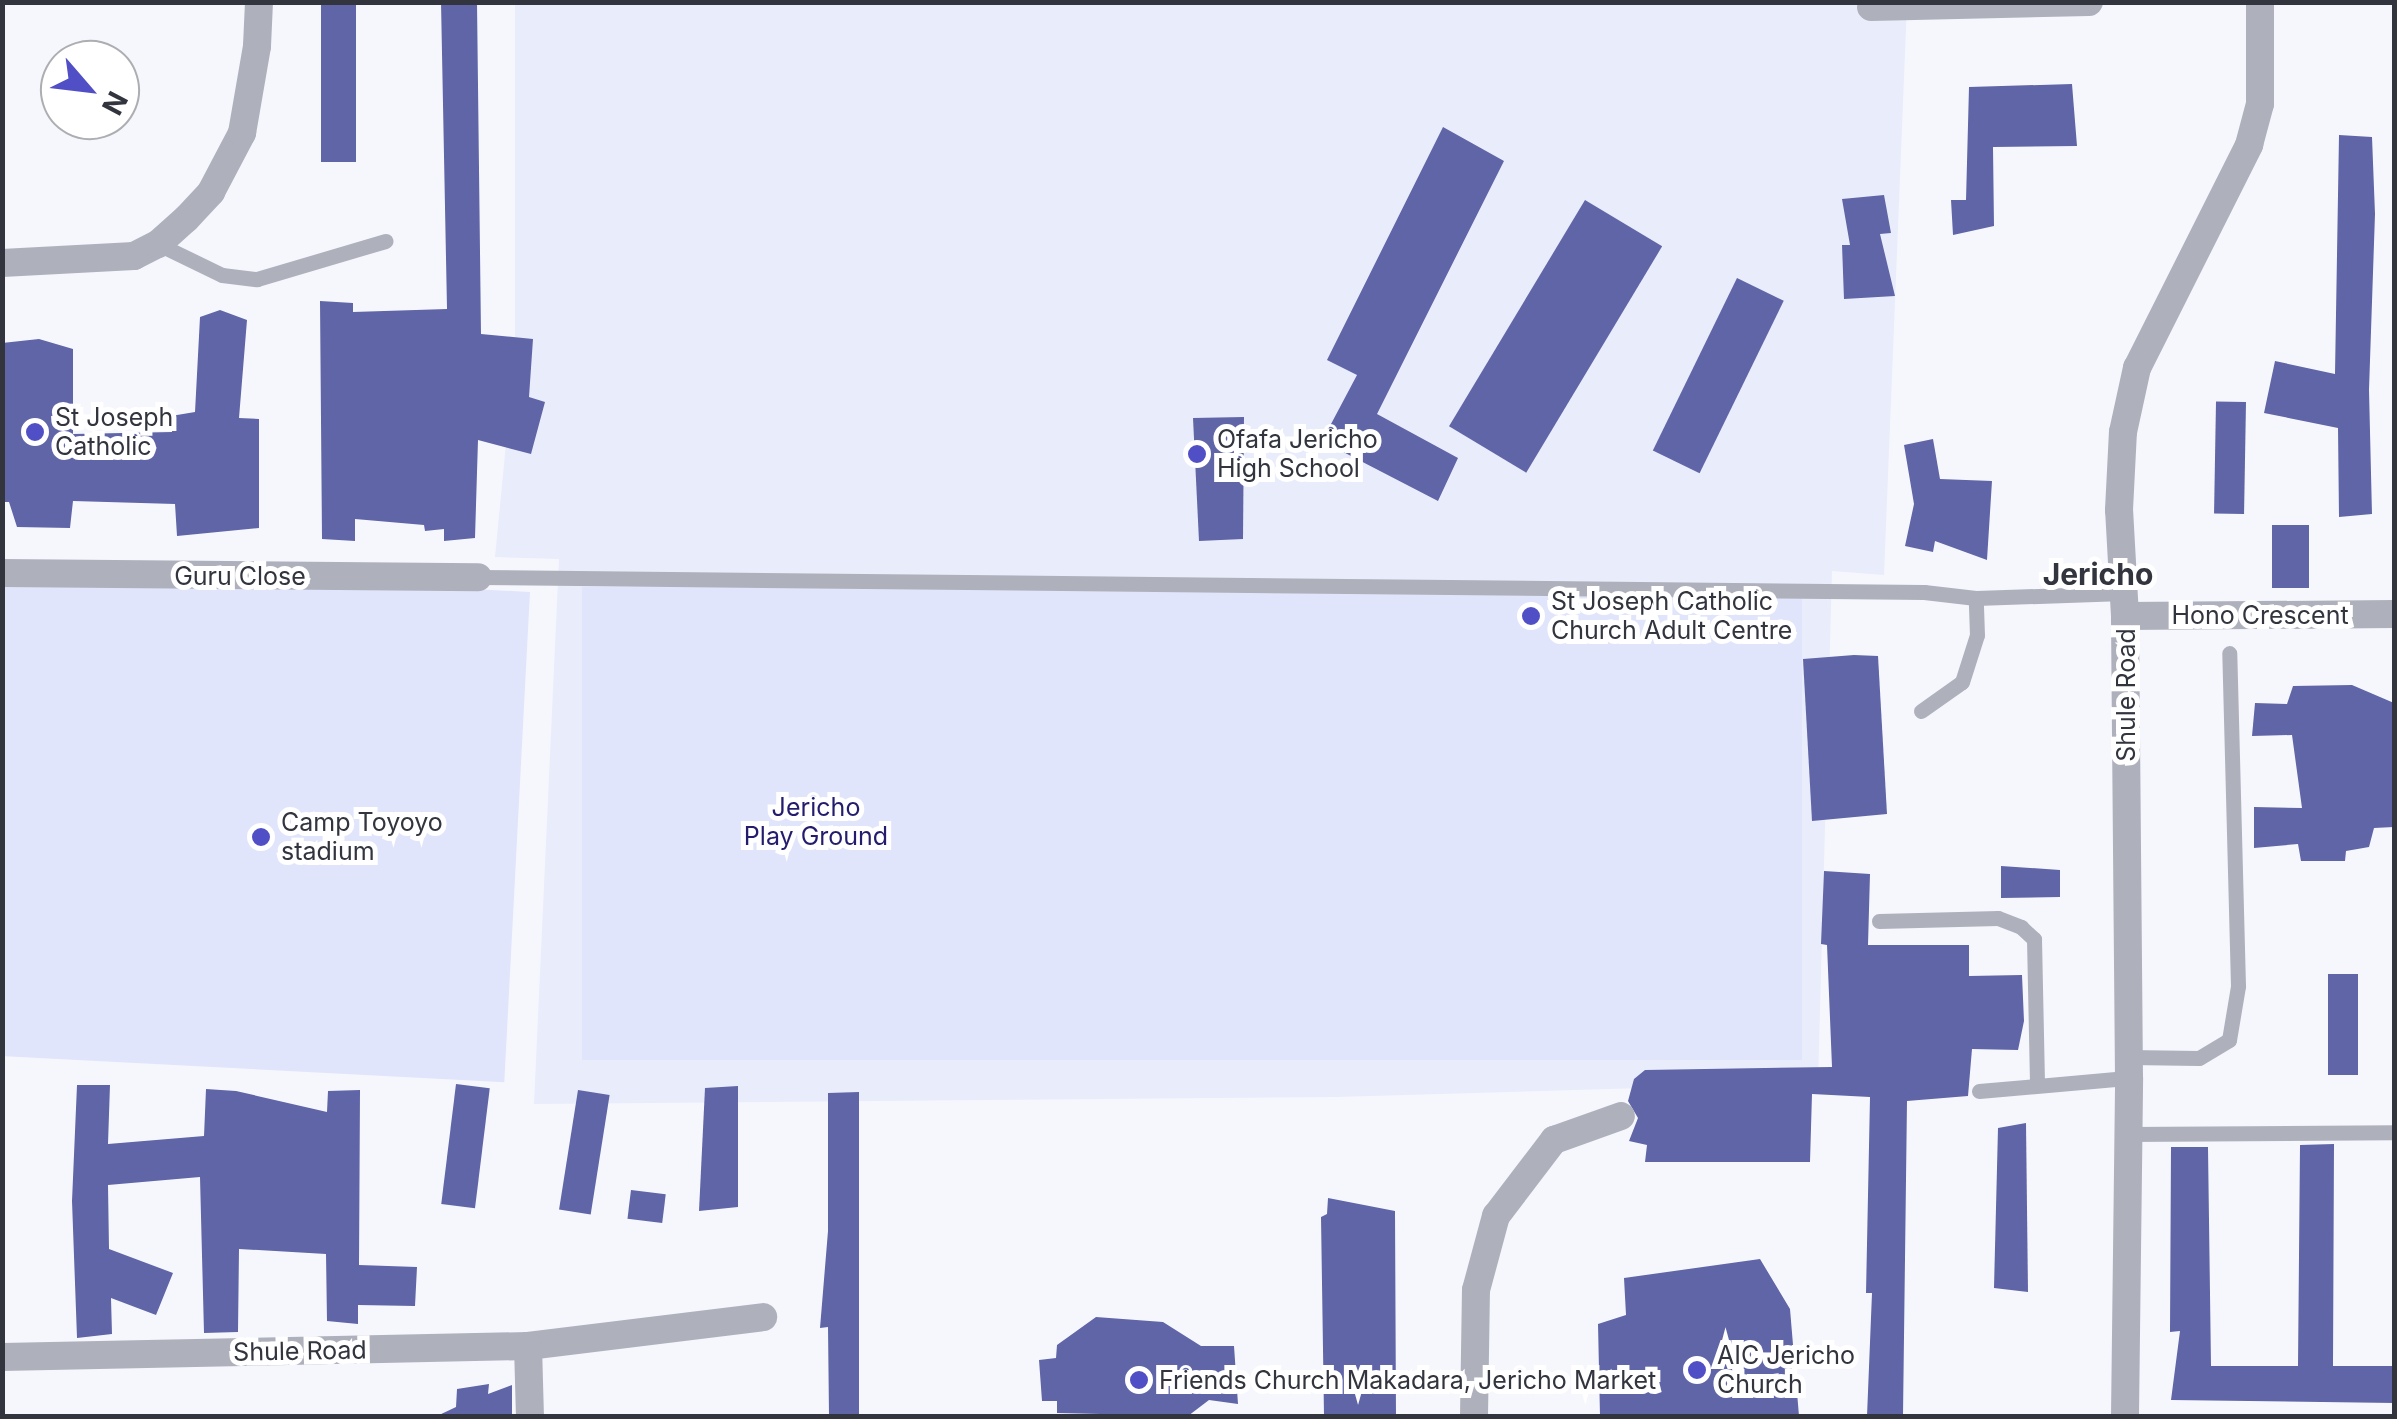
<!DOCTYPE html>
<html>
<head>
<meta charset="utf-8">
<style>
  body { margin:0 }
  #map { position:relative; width:2397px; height:1419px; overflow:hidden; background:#f6f7fd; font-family:Inter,sans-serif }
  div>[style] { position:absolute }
  .built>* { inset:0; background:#e9ecfa }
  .green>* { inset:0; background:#e1e5fb; transform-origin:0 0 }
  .building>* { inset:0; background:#5f65a7; transform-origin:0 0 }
  .service>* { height:15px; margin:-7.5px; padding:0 7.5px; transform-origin:7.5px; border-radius:7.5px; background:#aeb0bc }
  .minor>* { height:28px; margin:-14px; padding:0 14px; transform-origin:14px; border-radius:14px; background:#aeb0bc }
  .dots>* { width:28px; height:28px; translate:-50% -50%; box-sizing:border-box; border:5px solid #fff; border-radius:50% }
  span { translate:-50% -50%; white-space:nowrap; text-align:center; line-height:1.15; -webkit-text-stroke:10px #fff; paint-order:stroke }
  .poi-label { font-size:25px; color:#32343e }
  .left { translate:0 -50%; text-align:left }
  .street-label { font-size:25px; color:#32343e }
  .park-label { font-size:25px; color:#241d6e }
  .quarter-label { font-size:30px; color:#32343e; font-weight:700 }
  .frame { position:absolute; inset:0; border:5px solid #32343e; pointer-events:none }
  .north { position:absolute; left:40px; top:40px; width:100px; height:100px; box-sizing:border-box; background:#fff; border:2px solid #adaeb2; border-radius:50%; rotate:118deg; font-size:28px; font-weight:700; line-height:40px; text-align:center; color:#32343e }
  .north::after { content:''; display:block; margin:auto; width:35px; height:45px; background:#514fc6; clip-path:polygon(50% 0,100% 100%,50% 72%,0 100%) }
</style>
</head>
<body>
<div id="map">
  <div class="built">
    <div style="clip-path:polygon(515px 3px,1907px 3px,1884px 575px,1832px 571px,1818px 1083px,1336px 1097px,534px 1104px,559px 559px,495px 557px,515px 351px)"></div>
  </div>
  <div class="green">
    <div style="left:582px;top:587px;width:1220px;height:473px"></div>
    <div style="left:530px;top:592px;width:491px;height:527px;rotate:93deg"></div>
  </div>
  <div class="building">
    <div style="left:321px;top:2px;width:35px;height:160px"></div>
    <div style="clip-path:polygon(441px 2px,477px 2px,481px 334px,533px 339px,529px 397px,545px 402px,531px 454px,478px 440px,475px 538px,444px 541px,444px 529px,425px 531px,424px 525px,355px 519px,355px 541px,322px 539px,320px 301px,353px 303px,353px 312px,447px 309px)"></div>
    <div style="clip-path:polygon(2072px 84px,2077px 146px,1993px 147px,1994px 226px,1953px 235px,1951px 200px,1966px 200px,1969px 87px)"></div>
    <div style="clip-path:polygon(1443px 127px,1504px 161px,1377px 414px,1458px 458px,1438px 501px,1322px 441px,1357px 375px,1327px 360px)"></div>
    <div style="clip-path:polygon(2339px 135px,2372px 137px,2375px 214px,2369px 390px,2372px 514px,2339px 517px,2338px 428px,2264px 413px,2275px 361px,2335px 374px)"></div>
    <div style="clip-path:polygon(1884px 195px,1891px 233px,1880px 234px,1895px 296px,1844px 299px,1842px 245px,1850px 245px,1842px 199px)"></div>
    <div style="left:1585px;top:200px;width:90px;height:264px;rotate:31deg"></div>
    <div style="left:1737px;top:278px;width:52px;height:192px;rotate:26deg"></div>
    <div style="clip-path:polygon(220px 310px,247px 320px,239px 418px,259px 419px,259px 528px,177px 536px,175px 504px,73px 501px,70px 528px,17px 527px,9px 502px,2px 502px,2px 343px,39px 339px,73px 349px,73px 434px,172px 432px,171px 416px,195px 412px,200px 317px)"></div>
    <div style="left:2246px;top:402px;width:112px;height:30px;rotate:91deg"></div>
    <div style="clip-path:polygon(1244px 417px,1243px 539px,1199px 541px,1193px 418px)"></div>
    <div style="clip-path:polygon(1933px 439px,1940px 479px,1992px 481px,1987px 560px,1935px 541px,1933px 552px,1905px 546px,1914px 504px,1904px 445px)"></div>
    <div style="left:2272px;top:525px;width:37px;height:63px"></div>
    <div style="clip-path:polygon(1854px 655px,1878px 656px,1887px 814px,1812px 821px,1803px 659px)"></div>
    <div style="clip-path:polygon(2352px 685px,2394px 703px,2394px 827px,2374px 828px,2369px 847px,2346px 851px,2345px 861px,2301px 861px,2298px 844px,2254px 848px,2254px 807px,2302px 808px,2292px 735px,2252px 736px,2255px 703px,2287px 704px,2293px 686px)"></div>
    <div style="clip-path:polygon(2001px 866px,2060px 870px,2060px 897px,2001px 898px)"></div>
    <div style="clip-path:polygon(1824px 871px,1870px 874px,1868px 945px,1969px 945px,1969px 976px,2022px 975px,2024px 1021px,2018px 1050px,1972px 1049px,1968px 1096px,1907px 1101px,1903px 1416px,1867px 1416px,1872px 1293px,1866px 1293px,1870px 1097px,1812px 1094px,1810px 1162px,1645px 1162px,1647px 1145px,1629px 1141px,1638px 1118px,1628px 1101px,1634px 1079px,1645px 1070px,1832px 1067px,1827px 945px,1821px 944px)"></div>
    <div style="left:2328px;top:974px;width:30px;height:101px"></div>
    <div style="left:456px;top:1084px;width:34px;height:121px;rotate:7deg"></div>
    <div style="clip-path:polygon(77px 1085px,110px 1085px,108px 1144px,204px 1136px,206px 1089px,236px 1091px,327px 1112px,328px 1091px,360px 1090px,359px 1265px,417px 1267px,415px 1306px,358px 1305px,358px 1324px,327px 1321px,326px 1254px,239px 1249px,238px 1332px,204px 1333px,200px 1177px,108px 1185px,109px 1249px,173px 1273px,156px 1315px,111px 1298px,112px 1334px,77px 1338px,72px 1201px)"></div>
    <div style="clip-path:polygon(738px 1086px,738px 1207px,699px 1211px,705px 1088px)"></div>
    <div style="left:578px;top:1090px;width:32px;height:121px;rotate:9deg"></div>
    <div style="clip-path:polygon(859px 1092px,859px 1416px,829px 1416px,828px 1327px,820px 1328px,828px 1231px,828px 1093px)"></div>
    <div style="clip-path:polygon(2026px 1123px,2028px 1292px,1994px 1288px,1998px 1128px)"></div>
    <div style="clip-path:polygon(2334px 1144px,2333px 1366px,2394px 1366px,2394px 1403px,2171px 1400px,2180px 1331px,2170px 1332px,2171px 1147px,2208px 1147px,2211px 1366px,2298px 1366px,2300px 1145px)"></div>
    <div style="left:631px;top:1190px;width:35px;height:29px;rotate:7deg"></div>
    <div style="clip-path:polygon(1328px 1198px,1395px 1211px,1396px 1416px,1324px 1416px,1321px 1217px,1327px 1214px)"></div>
    <div style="clip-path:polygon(1760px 1259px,1790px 1309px,1799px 1416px,1600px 1416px,1598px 1324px,1626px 1315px,1624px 1278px)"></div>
    <div style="clip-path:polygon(1096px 1317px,1163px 1322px,1201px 1346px,1234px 1346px,1238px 1404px,1209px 1400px,1188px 1416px,1057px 1413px,1057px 1401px,1042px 1401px,1039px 1360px,1056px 1358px,1057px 1345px)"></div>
    <div style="clip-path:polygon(489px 1384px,488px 1394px,512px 1385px,512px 1416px,437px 1416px,456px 1407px,457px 1389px)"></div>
  </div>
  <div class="service">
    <div style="left:158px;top:244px;width:71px;rotate:25.8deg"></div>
    <div style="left:222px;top:275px;width:35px;rotate:7deg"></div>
    <div style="left:257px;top:279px;width:134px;rotate:-16.5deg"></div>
    <div style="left:478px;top:577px;width:1446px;rotate:0.59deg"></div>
    <div style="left:1924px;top:592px;width:52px;rotate:6.6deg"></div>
    <div style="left:1976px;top:598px;width:148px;rotate:-1.9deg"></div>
    <div style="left:1921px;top:711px;width:50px;rotate:-35.3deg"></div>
    <div style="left:1962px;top:682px;width:49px;rotate:-72.3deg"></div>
    <div style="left:1977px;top:635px;width:37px;rotate:-92deg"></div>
    <div style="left:1879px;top:921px;width:119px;rotate:-1.4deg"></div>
    <div style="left:1998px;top:918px;width:25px;rotate:21deg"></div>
    <div style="left:2021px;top:927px;width:18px;rotate:43deg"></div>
    <div style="left:2034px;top:939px;width:145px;rotate:88.8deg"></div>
    <div style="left:2129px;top:1057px;width:70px;rotate:0.8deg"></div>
    <div style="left:2199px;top:1058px;width:35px;rotate:-31deg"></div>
    <div style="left:2229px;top:1040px;width:55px;rotate:-80.5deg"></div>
    <div style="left:2238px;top:986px;width:333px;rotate:-91.5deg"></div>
    <div style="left:1979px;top:1091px;width:151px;rotate:-5deg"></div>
    <div style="left:2128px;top:1134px;width:266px;rotate:-0.4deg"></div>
  </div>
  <div class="minor">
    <div style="left:1871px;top:7px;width:218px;rotate:-1.3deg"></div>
    <div style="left:2px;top:263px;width:132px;rotate:-3deg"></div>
    <div style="left:134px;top:256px;width:27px;rotate:-27deg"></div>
    <div style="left:158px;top:244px;width:38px;rotate:-42deg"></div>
    <div style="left:186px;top:219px;width:37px;rotate:-47deg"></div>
    <div style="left:211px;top:192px;width:67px;rotate:-62.3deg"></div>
    <div style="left:242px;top:133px;width:88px;rotate:-80.2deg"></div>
    <div style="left:257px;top:46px;width:44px;rotate:-87.4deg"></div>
    <div style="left:2px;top:573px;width:476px;rotate:0.5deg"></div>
    <div style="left:2125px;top:616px;width:269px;rotate:-0.4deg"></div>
    <div style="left:528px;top:1346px;width:237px;rotate:-7deg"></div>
    <div style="left:2px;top:1357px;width:526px;rotate:-1.2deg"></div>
    <div style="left:528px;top:1346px;width:70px;rotate:88.4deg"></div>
    <div style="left:1474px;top:1416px;width:126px;rotate:-89.1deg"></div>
    <div style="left:1476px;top:1290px;width:77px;rotate:-74.9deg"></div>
    <div style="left:1496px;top:1216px;width:96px;rotate:-52.7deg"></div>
    <div style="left:1554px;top:1140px;width:71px;rotate:-19.7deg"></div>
    <div style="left:2125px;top:1416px;width:338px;rotate:-89.3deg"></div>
    <div style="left:2129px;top:1078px;width:462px;rotate:-90.5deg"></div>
    <div style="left:2125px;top:616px;width:106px;rotate:-93.2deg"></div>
    <div style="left:2119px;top:510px;width:78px;rotate:-87.1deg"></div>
    <div style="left:2123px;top:432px;width:66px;rotate:-77.7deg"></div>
    <div style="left:2137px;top:368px;width:250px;rotate:-63.3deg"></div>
    <div style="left:2249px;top:145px;width:42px;rotate:-75deg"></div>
    <div style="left:2260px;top:104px;width:102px;rotate:-90deg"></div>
  </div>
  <div class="dots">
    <div style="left:35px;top:432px;background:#514fc6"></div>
    <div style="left:1197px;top:454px;background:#514fc6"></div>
    <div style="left:1531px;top:616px;background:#514fc6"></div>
    <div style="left:261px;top:837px;background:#514fc6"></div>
    <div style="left:1697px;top:1370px;background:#514fc6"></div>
    <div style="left:1139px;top:1380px;background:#514fc6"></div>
  </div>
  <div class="poi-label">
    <span class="left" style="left:55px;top:432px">St Joseph<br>Catholic</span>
    <span class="left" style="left:1217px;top:454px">Ofafa Jericho<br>High School</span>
    <span class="left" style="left:1551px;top:616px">St Joseph Catholic<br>Church Adult Centre</span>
    <span class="left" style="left:281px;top:837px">Camp Toyoyo<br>stadium</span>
    <span class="left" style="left:1717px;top:1370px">AIC Jericho<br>Church</span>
    <span class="left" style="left:1159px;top:1380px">Friends Church Makadara, Jericho Market</span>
  </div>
  <div class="street-label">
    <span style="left:240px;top:576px">Guru Close</span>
    <span style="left:2260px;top:615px">Hono Crescent</span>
    <span style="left:2126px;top:695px;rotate:-90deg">Shule Road</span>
    <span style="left:300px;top:1351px;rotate:-1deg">Shule Road</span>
  </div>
  <div class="park-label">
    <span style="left:816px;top:822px">Jericho<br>Play Ground</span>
  </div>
  <div class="quarter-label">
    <span style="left:2098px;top:574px">Jericho</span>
  </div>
  <div class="frame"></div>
  <div class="north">N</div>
</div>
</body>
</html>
